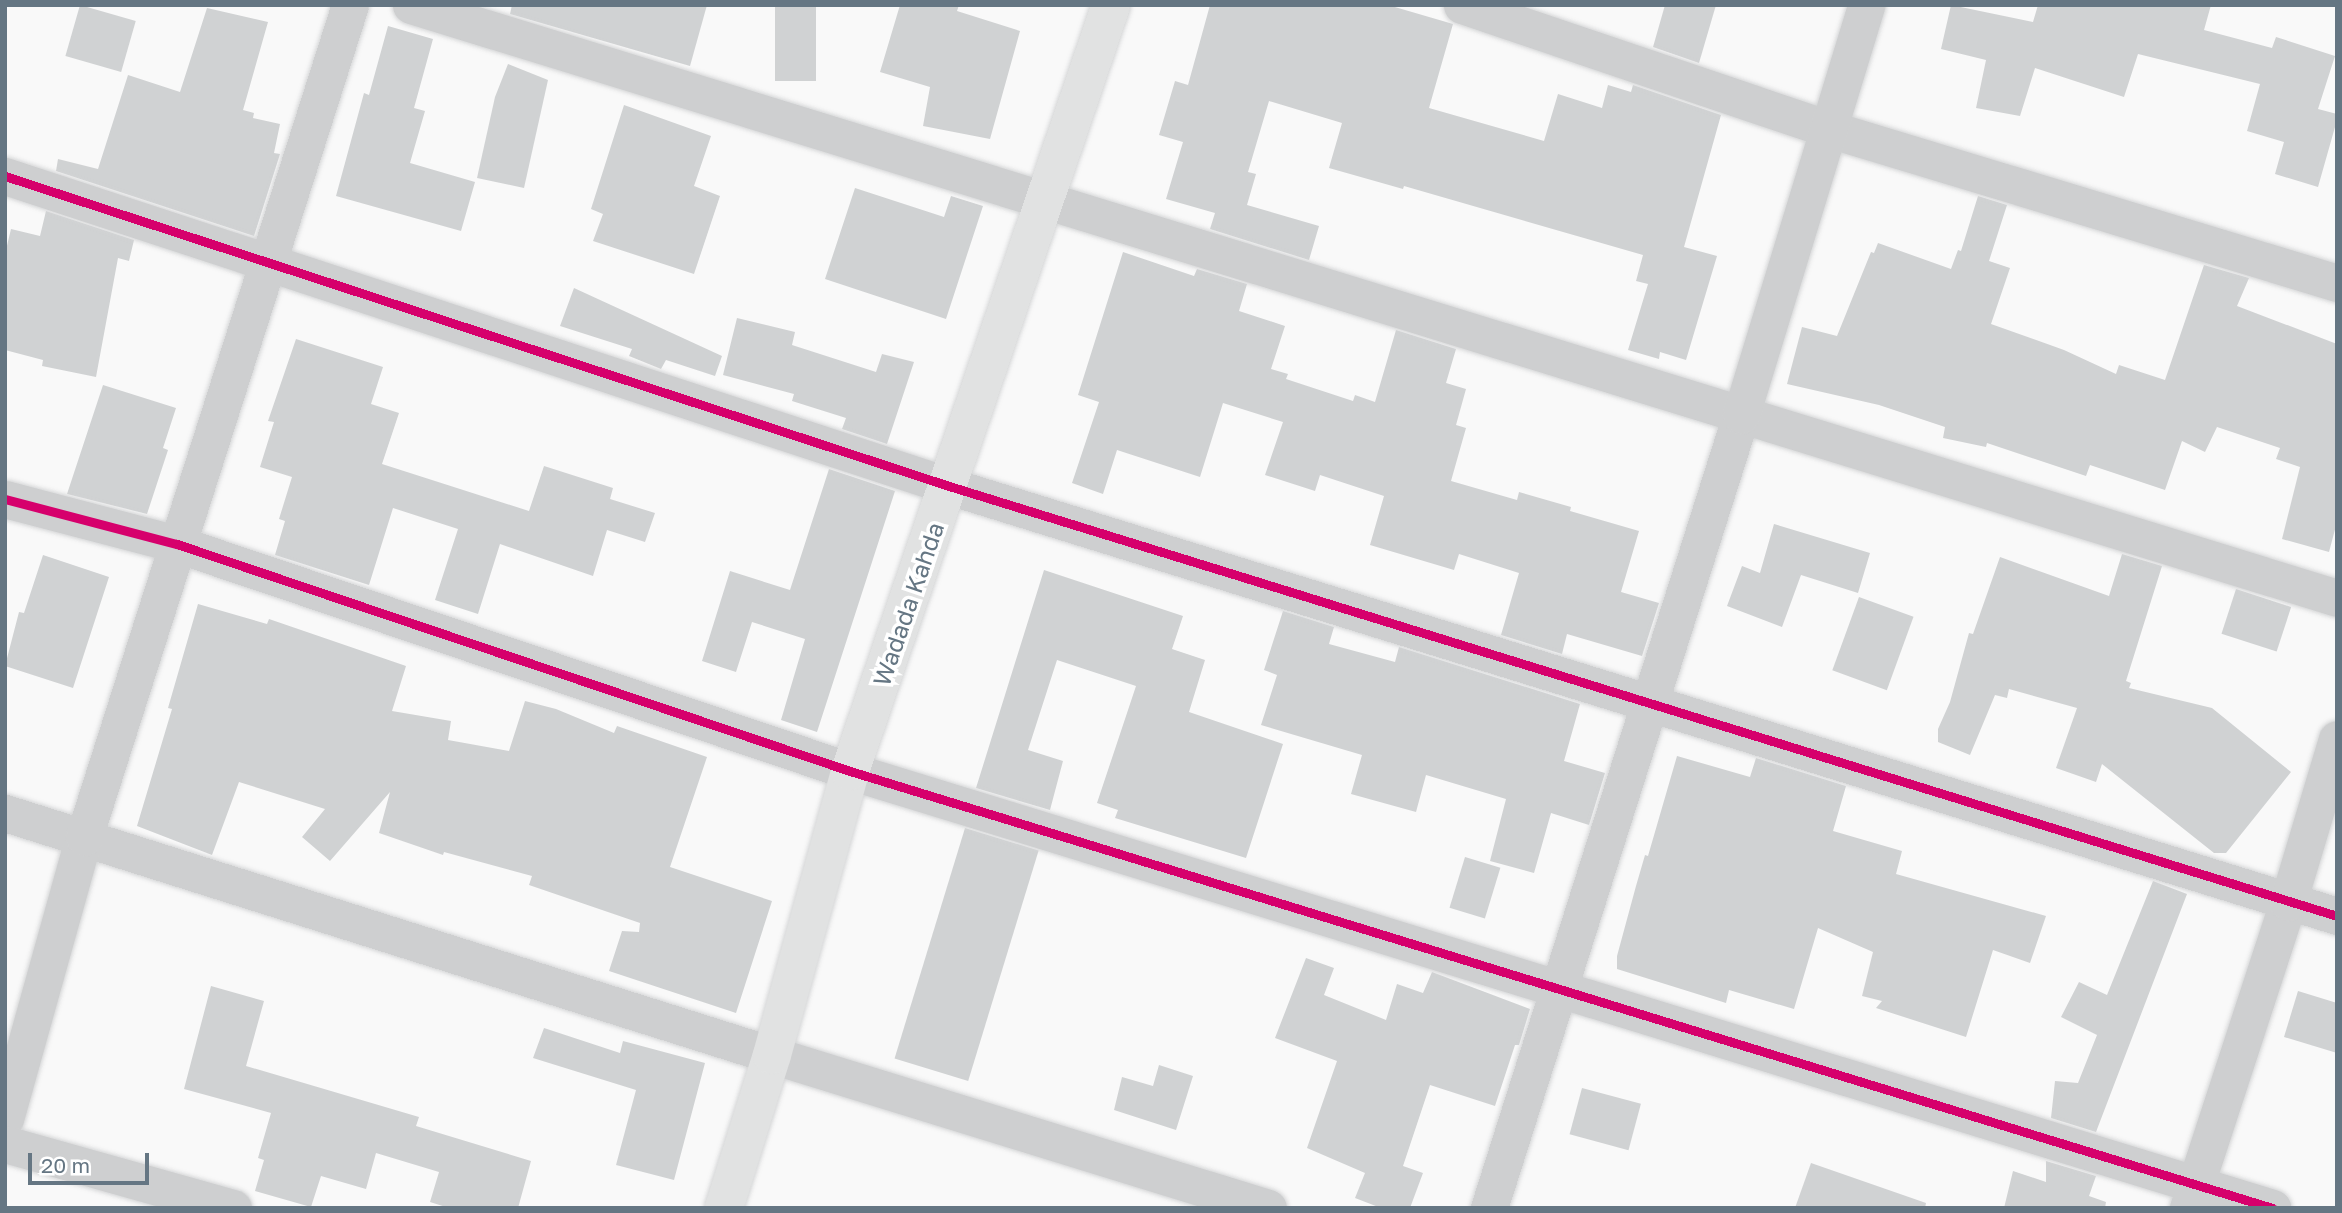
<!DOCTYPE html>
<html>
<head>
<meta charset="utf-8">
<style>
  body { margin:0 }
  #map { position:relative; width:2342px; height:1213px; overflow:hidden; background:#f9f9f9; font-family:"Golos Text",sans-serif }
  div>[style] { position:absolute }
  .building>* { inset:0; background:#d0d2d3; transform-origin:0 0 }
  .roads { filter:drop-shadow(0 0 2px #d5d6d7) drop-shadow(0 0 2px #d5d6d7) }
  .street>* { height:37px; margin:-18.5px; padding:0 18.5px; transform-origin:18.5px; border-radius:18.5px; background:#cecfd0 }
  .secondary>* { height:38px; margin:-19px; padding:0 19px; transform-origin:19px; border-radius:19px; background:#e1e2e2 }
  .cycleway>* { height:9px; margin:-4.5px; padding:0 4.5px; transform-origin:4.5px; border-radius:4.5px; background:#d6006c }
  span { translate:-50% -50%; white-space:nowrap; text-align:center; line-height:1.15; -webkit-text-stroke:7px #fff; paint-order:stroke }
  .street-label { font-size:24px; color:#657683 }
  .frame { position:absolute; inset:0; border:7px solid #657683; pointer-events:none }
  .scale { position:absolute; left:28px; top:1153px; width:121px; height:32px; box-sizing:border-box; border:4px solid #657683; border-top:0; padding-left:9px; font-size:21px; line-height:24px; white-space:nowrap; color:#657683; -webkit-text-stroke:5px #fff; paint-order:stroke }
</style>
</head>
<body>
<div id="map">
  <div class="building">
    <div style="left:80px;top:5px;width:58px;height:53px;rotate:16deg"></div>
    <div style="clip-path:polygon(512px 5px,707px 5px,690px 66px,510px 14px)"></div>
    <div style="left:775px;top:5px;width:41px;height:76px"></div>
    <div style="clip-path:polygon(900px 5px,959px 5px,957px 11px,1020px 31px,990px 139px,923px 126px,930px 87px,880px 72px)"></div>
    <div style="clip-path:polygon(1210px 5px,1388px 5px,1453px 24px,1429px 108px,1544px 141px,1558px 94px,1602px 108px,1608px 85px,1631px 92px,1633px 85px,1721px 115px,1684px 247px,1717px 256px,1686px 360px,1660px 352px,1659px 359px,1628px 350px,1648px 284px,1636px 281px,1643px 255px,1404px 186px,1403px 189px,1329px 168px,1342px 123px,1269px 101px,1248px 172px,1256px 174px,1247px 205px,1319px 226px,1309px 260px,1210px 229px,1215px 213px,1166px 199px,1183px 142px,1159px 135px,1175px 81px,1188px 85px)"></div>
    <div style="clip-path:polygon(1665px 5px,1716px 5px,1699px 63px,1653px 47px)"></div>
    <div style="clip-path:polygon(1951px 5px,2033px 22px,2038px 5px,2211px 5px,2204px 30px,2272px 48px,2276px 37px,2335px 56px,2318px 109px,2337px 114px,2337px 120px,2318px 187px,2275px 174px,2284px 142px,2247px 131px,2260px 84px,2138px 54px,2124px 97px,2035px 68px,2020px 116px,1976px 108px,1986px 60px,1941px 49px)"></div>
    <div style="clip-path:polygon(207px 8px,268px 22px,243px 110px,254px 113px,253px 118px,280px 124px,274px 153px,280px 154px,254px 236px,56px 171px,58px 159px,98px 169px,128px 75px,180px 92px)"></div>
    <div style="clip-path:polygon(388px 26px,433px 39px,414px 108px,425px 111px,410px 163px,475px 182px,461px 231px,336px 196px,364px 93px,369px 95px)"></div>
    <div style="clip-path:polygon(508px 64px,548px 80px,524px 188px,477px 178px,495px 97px)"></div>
    <div style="clip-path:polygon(624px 105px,711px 136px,694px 186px,720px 196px,694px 274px,593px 241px,603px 214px,591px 209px)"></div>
    <div style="clip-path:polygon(855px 188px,944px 217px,951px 196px,983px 206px,946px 319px,825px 279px)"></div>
    <div style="clip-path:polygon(1978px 196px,2007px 205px,1989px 261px,2010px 268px,1991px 324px,2064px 350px,2116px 374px,2119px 365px,2165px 380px,2204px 265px,2249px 278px,2237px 306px,2337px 344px,2337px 522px,2329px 552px,2282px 539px,2300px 467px,2276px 459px,2280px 448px,2217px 427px,2205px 452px,2182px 441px,2165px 490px,2090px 465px,2086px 476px,1987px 443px,1986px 447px,1943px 438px,1945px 427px,1879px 405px,1787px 384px,1802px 327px,1837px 336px,1871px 252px,1874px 253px,1878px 243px,1951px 269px,1958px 250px,1961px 251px)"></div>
    <div style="clip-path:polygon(46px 211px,134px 240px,129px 261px,118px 258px,96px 377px,42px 366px,43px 360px,5px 350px,5px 254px,11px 229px,40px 236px)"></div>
    <div style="clip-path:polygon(1123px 252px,1194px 276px,1197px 269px,1247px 284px,1239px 311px,1285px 326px,1271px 369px,1288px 374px,1286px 379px,1353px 401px,1355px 395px,1375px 402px,1396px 330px,1456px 349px,1446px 383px,1466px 389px,1456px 425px,1466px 428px,1451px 481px,1517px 500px,1519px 492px,1571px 507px,1570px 511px,1639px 531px,1621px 592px,1659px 603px,1642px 656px,1567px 634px,1562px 654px,1501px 635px,1519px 573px,1459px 554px,1454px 570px,1370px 545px,1384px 496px,1320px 475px,1315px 491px,1265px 475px,1283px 422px,1223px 403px,1200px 477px,1117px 450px,1103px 494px,1072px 483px,1099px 402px,1078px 395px)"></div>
    <div style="clip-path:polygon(574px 288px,722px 356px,715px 376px,666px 360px,661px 369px,629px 356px,632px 349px,560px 326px)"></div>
    <div style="clip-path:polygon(737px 318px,795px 332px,792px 345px,876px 372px,882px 354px,914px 362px,887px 444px,842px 429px,846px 418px,792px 401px,794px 394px,723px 375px)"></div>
    <div style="clip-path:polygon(296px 339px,383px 367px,371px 404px,399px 413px,382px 464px,529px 511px,544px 466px,613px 488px,610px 499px,655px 513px,645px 542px,607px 530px,593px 576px,500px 544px,478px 614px,435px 600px,458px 529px,393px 508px,369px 585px,275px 555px,285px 521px,279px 519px,292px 477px,260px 467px,274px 422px,268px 421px)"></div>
    <div style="clip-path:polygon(103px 385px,176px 408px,163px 448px,168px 450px,147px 514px,67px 494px)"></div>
    <div style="clip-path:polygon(829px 469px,895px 491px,817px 732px,781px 720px,805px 639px,752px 622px,736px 672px,702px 661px,730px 571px,790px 590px)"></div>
    <div style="clip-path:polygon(1774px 524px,1870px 553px,1858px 593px,1801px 575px,1782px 627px,1727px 606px,1742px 566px,1760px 573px)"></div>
    <div style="clip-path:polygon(2122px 554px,2162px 566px,2126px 681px,2131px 683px,2129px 688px,2212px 708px,2291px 772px,2226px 853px,2214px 853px,2102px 764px,2096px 782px,2056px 768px,2077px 708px,2009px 689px,2007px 698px,1995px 695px,1970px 755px,1938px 742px,1938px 729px,1950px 702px,1969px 633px,1973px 634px,2000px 557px,2109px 596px)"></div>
    <div style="clip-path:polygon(43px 555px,109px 577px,73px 688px,5px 666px,19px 612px,24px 613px)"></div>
    <div style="clip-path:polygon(1044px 570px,1183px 616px,1172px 649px,1205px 660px,1189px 712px,1283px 744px,1246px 858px,1115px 818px,1118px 810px,1097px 803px,1136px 686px,1057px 660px,1028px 750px,1063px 761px,1050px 810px,976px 788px)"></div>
    <div style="left:2236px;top:589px;width:58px;height:47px;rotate:18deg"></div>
    <div style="left:1859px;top:597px;width:58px;height:78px;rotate:20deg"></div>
    <div style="clip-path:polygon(198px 604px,267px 624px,269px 619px,406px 666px,392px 711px,451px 721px,448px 740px,509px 751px,525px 701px,556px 709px,614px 733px,617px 726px,707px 757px,670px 867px,772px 901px,736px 1013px,609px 971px,622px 931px,639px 932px,640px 923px,529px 885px,532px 876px,444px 852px,443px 855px,379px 833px,390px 792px,330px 861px,302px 837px,325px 809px,239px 782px,212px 855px,137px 826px,172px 709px,168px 708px)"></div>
    <div style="clip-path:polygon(1283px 611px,1334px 627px,1329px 644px,1395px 662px,1399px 647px,1580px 704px,1564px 761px,1605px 773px,1589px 825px,1551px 813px,1534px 873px,1490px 861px,1506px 799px,1426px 775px,1416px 812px,1351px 794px,1362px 755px,1261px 725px,1277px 675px,1264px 670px)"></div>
    <div style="clip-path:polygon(1677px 756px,1750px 777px,1756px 758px,1846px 786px,1833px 831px,1902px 851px,1896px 874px,2046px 916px,2030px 963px,1993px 950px,1966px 1037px,1876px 1008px,1882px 1001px,1862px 996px,1873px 952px,1818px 928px,1794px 1009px,1729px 990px,1726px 1003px,1617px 969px,1617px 956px,1636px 886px,1645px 855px,1648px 856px)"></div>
    <div style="left:965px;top:828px;width:77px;height:241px;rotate:17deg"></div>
    <div style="left:1465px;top:857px;width:37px;height:53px;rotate:17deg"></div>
    <div style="clip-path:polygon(2153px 881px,2187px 894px,2096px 1132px,2051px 1118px,2055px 1081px,2078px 1083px,2097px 1035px,2061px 1017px,2079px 982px,2107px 995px)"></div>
    <div style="clip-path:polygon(1306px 958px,1334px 968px,1324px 995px,1386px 1020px,1397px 984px,1423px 993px,1432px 972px,1530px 1009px,1519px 1045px,1515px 1045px,1495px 1106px,1430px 1085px,1403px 1166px,1423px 1173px,1410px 1208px,1381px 1208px,1355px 1198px,1365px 1173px,1307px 1148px,1337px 1061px,1275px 1038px)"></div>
    <div style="clip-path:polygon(211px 986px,264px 1001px,246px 1066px,419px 1117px,416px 1126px,531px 1161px,518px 1208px,449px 1208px,430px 1202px,439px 1172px,376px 1153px,366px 1189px,321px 1176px,311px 1207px,255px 1191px,264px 1160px,258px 1158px,271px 1113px,184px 1089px)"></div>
    <div style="clip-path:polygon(2298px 991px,2337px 1003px,2337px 1053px,2284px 1037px)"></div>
    <div style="clip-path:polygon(544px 1028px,620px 1053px,623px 1041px,705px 1063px,674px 1180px,616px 1165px,636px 1090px,533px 1058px)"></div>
    <div style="clip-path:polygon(1159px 1065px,1193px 1076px,1176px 1130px,1114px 1110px,1122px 1077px,1153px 1086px)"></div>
    <div style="left:1582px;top:1088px;width:61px;height:48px;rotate:15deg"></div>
    <div style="clip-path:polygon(2046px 1161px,2096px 1176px,2089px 1196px,2106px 1202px,2105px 1208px,2004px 1208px,2013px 1171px,2046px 1182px)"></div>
    <div style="clip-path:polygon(1811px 1163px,1926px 1203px,1925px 1208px,1795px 1208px)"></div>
  </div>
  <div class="roads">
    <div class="street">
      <div style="left:411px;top:5px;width:2015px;rotate:17.11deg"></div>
      <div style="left:1462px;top:5px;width:387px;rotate:18.7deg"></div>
      <div style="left:1829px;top:129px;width:531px;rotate:16.86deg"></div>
      <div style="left:5px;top:176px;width:994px;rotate:18.18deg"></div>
      <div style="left:949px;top:486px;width:1453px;rotate:17.21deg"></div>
      <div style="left:5px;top:499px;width:178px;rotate:14.7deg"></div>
      <div style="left:177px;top:544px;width:710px;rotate:18.64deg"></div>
      <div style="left:850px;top:771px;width:1488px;rotate:17.08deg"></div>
      <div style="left:5px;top:813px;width:804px;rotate:17.51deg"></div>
      <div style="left:772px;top:1055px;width:519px;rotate:17.14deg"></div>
      <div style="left:5px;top:1119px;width:293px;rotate:-74.4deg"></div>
      <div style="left:84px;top:837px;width:873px;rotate:-72.27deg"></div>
      <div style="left:5px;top:1144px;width:237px;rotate:15.7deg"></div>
      <div style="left:1489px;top:1208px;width:832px;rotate:-72.37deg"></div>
      <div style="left:1741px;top:415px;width:429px;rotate:-73deg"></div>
      <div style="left:2188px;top:1208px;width:322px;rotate:-71.9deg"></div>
      <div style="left:2288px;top:902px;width:170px;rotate:-73.3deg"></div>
    </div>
    <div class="secondary">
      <div style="left:724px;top:1208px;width:160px;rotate:-72.6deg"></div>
      <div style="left:772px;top:1055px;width:295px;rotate:-74.6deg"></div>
      <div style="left:850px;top:771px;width:809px;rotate:-71.18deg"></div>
    </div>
  </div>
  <div class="cycleway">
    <div style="left:5px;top:176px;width:994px;rotate:18.18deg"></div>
    <div style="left:949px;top:486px;width:1453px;rotate:17.21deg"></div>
    <div style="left:5px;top:499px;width:178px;rotate:14.7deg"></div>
    <div style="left:177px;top:544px;width:710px;rotate:18.64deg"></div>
    <div style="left:850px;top:771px;width:1488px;rotate:17.08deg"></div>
  </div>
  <div class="street-label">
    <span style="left:908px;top:604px;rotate:-71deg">Wadada Kahda</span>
  </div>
  <div class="frame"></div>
  <div class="scale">20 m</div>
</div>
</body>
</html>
